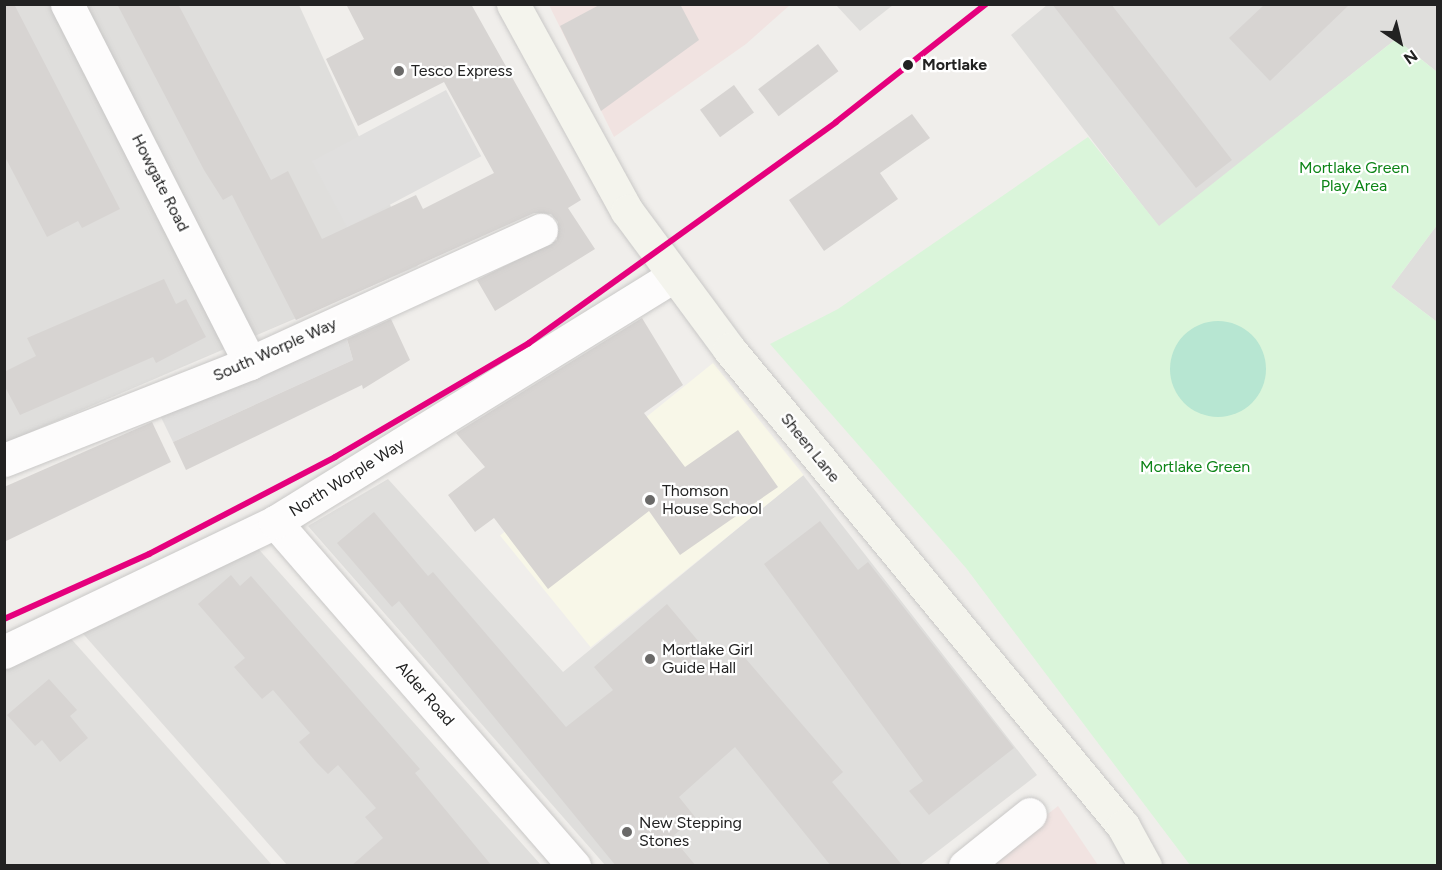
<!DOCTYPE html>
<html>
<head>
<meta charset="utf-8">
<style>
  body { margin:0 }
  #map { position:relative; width:1442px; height:870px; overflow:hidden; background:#f0eeeb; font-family:Figtree,sans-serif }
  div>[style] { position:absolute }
  .residential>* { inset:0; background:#dfdedc }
  .commercial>* { inset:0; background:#f1e3e1 }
  .education>* { inset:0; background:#f8f7e8; transform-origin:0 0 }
  .park>* { inset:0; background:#daf5da }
  .pitch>* { inset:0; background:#b7e6d2 }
  .round { border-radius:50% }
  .parking>* { inset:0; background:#e0dfde; transform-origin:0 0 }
  .building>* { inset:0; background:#d7d4d2; transform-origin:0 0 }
  .roads { filter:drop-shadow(0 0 2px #c9c8c7) drop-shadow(0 0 2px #c9c8c7) }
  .minor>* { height:33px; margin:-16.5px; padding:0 16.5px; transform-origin:16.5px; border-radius:16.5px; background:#fdfcfc }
  .secondary>* { height:33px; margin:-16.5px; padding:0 16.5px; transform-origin:16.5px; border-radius:16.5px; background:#f4f4ed }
  .rail-1>* { height:6px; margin:-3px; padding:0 3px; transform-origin:3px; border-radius:3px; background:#e5007d }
  .dots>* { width:16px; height:16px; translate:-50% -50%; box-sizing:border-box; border:3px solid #fff; border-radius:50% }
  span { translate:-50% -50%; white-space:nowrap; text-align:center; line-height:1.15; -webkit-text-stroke:4.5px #fff; paint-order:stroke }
  .stop-label { font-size:16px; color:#222; font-weight:700 }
  .left { translate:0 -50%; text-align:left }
  .poi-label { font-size:16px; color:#222 }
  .park-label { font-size:16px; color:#0c8416 }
  .street-label { font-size:16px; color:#222 }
  .frame { position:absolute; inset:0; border:6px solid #222; pointer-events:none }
  .north { position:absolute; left:1370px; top:12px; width:60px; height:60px; -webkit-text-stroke:4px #fff; paint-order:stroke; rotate:145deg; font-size:16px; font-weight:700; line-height:24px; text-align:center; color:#222 }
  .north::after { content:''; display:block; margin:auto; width:21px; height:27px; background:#222; clip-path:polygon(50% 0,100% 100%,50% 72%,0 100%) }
</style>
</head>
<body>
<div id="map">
  <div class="residential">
    <div style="clip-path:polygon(4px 5px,299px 5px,418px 266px,5px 443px)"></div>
    <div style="clip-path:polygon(836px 5px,893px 5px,860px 31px)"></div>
    <div style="clip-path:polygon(1047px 5px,1437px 5px,1437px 72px,1396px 39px,1159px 227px,1011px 35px)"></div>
    <div style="clip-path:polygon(1437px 225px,1437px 322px,1391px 287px)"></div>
    <div style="clip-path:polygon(803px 475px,1037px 775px,920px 865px,605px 865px,308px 526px,388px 479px,563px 672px)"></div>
    <div style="clip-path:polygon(254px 544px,541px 865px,287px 865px,78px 628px)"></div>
    <div style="clip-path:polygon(66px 633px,272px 865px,5px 866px,5px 664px)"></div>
  </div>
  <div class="commercial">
    <div style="clip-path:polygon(549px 5px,790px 5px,746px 44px,614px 137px)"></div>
    <div style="clip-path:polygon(1058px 806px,1098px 865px,982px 866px,998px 853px)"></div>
  </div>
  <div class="education">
    <div style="left:713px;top:363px;width:144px;height:274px;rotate:51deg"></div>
  </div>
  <div class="park">
    <div style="clip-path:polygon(1396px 39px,1437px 72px,1437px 225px,1391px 287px,1437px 322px,1437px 865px,1190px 865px,966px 568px,770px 344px,838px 309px,1088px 137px,1159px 226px)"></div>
  </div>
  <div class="pitch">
    <div class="round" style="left:1170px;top:321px;width:96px;height:96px"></div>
  </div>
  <div class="parking">
    <div style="left:446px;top:90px;width:75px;height:152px;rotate:62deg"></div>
    <div style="clip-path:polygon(346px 336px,353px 360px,173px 442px,158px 411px)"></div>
  </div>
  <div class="building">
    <div style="clip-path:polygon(4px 4px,14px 4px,120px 209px,82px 228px,78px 221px,47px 237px,4px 155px)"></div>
    <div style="clip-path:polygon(117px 4px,178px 4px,271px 180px,288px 171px,322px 239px,416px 195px,423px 209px,494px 173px,444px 82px,358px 126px,326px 59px,364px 39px,346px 4px,471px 4px,581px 200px,568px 208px,595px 249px,495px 311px,477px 280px,557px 240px,558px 222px,551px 214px,534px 213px,296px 320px,232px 195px,223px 200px,204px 170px)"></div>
    <div style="clip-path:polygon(601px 4px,680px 4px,699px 40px,601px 111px,560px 26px)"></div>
    <div style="clip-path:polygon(1052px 4px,1111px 4px,1232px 160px,1196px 188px)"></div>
    <div style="clip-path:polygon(1265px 4px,1350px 4px,1270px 81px,1229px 38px)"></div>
    <div style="left:818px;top:44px;width:34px;height:75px;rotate:53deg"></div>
    <div style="left:734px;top:85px;width:34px;height:42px;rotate:54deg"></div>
    <div style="clip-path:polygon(912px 114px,930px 138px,880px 173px,898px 199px,824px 251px,789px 200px)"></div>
    <div style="clip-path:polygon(164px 279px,176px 304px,186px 299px,206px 337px,156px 363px,153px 357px,20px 415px,4px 385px,4px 372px,36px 356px,27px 338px)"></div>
    <div style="clip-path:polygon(642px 318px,683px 385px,644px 413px,685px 467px,738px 430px,778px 487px,680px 555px,649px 511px,548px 589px,494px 518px,475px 532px,448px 495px,485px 467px,456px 433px)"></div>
    <div style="clip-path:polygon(391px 319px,410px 360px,363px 389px,362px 385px,186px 470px,173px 442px,353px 360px,347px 339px)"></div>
    <div style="clip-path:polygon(152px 422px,171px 462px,4px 542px,4px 487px)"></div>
    <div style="clip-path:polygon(374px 512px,428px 576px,433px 572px,566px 727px,613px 690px,594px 667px,667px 604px,721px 668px,740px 652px,843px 772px,832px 782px,903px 866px,831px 866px,735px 747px,679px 797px,695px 817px,672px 837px,696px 866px,616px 866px,413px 618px,399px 601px,392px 607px,337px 543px)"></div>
    <div style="clip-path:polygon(820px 521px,858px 570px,868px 562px,1014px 748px,929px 815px,909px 791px,923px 781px,764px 564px)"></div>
    <div style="clip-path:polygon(231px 575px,240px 586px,251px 576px,420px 769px,415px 773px,492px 866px,351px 866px,383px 838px,365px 817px,376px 808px,338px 765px,328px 774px,316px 762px,299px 742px,310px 733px,273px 690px,262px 699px,234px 667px,245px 658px,198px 604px)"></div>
    <div style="clip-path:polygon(49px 679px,77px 710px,70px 716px,88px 738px,60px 762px,42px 740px,35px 746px,7px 715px)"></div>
  </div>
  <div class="roads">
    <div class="minor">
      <div style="left:67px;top:4px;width:403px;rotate:63deg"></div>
      <div style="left:4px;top:460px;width:264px;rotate:-21.5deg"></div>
      <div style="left:250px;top:363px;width:320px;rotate:-24.6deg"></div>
      <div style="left:275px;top:522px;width:456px;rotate:49deg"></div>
      <div style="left:4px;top:652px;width:301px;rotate:-25.6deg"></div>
      <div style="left:275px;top:522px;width:469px;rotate:-31.7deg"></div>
      <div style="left:965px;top:866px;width:83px;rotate:-38.7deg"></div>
    </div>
    <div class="secondary">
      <div style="left:513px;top:4px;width:236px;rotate:61.2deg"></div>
      <div style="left:627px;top:211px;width:172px;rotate:53.5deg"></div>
      <div style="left:729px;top:349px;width:619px;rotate:50.44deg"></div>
      <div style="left:1123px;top:826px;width:46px;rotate:61.2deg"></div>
    </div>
  </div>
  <div class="rail-1">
    <div style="left:4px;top:619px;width:159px;rotate:-24.1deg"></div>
    <div style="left:149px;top:554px;width:210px;rotate:-27.5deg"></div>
    <div style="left:335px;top:457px;width:225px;rotate:-30.4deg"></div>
    <div style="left:529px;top:343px;width:378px;rotate:-35.7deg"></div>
    <div style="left:836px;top:122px;width:191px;rotate:-38.2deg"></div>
  </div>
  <div class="dots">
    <div style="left:908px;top:65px;background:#222"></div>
    <div style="left:399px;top:71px;background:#6a6968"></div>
    <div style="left:650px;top:500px;background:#6a6968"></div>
    <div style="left:650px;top:659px;background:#6a6968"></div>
    <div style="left:627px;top:832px;background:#6a6968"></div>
  </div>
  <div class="stop-label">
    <span class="left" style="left:922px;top:65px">Mortlake</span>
  </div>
  <div class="poi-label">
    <span class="left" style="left:411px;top:71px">Tesco Express</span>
    <span class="left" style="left:662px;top:500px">Thomson<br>House School</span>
    <span class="left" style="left:662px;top:659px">Mortlake Girl<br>Guide Hall</span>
    <span class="left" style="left:639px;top:832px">New Stepping<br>Stones</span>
  </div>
  <div class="park-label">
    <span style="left:1354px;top:177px">Mortlake Green<br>Play Area</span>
    <span style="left:1195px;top:467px">Mortlake Green</span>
  </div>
  <div class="street-label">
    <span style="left:160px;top:183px;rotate:63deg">Howgate Road</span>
    <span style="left:275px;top:350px;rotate:-24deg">South Worple Way</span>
    <span style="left:810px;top:448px;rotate:51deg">Sheen Lane</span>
    <span style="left:347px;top:478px;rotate:-32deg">North Worple Way</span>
    <span style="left:425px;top:694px;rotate:49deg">Alder Road</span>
  </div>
  <div class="frame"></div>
  <div class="north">N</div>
</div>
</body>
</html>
